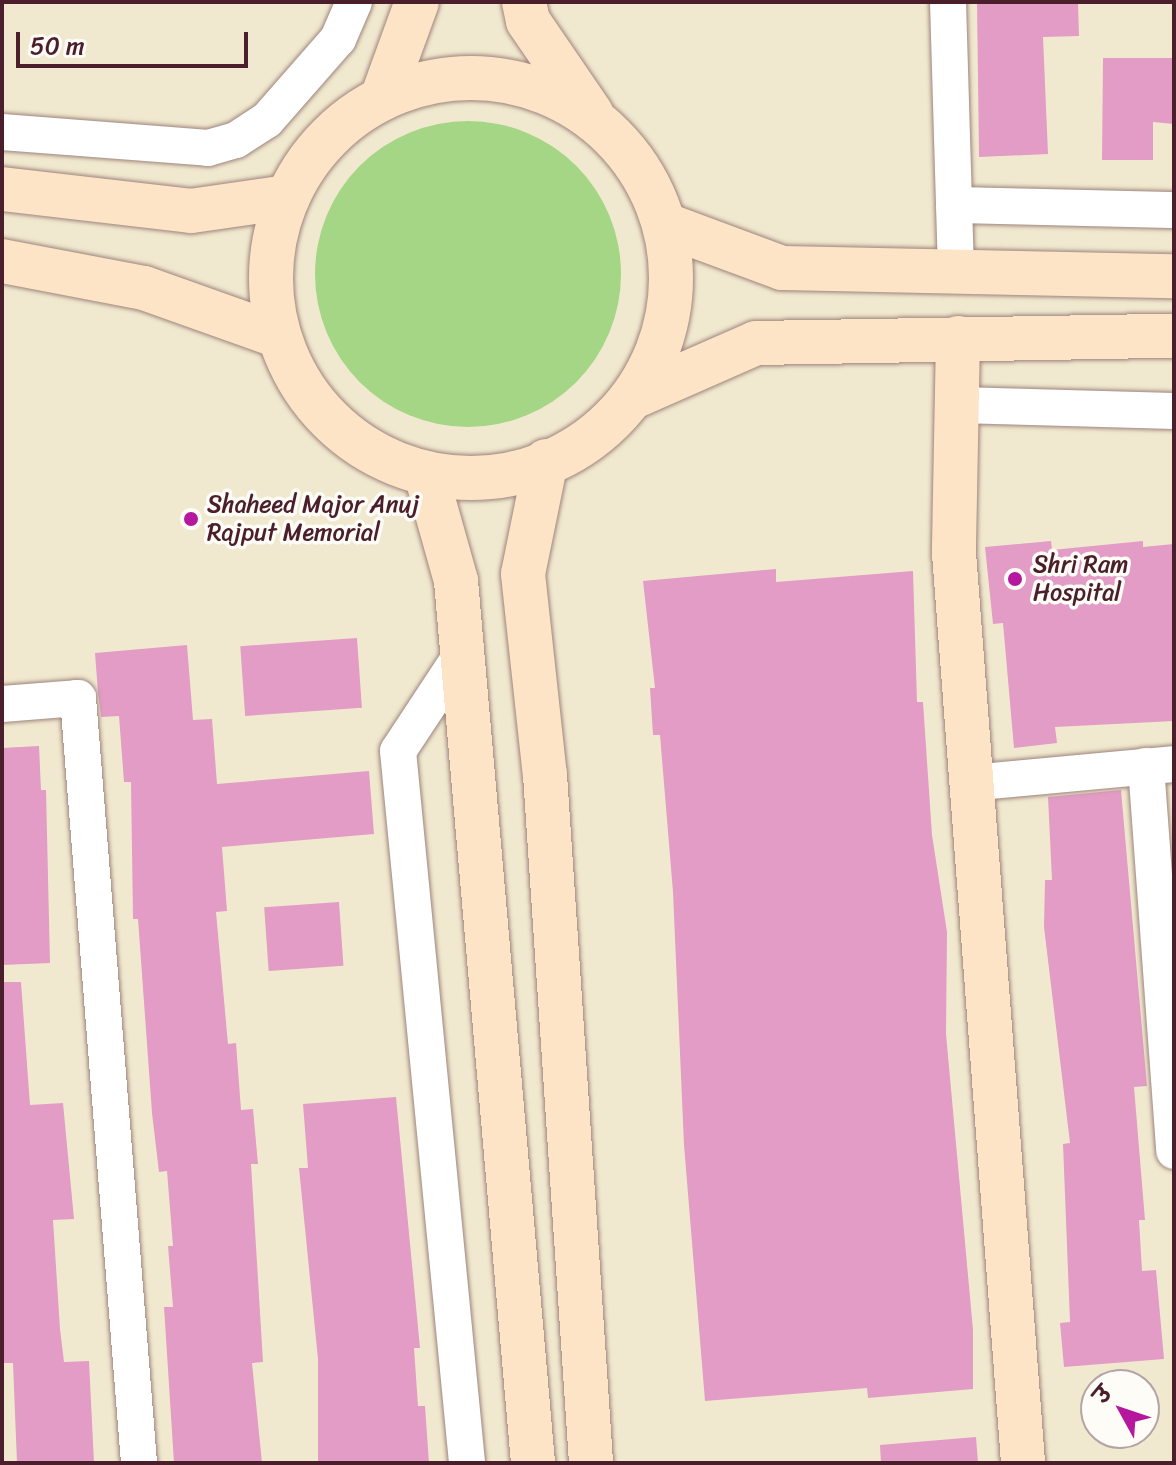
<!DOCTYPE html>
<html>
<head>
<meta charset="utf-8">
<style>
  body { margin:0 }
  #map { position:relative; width:1176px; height:1465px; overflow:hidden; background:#f1e9cf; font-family:Sriracha,"Playpen Sans Deva",sans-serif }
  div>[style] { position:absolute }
  .green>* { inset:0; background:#a4d685 }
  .round { border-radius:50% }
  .building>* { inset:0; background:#e29cc5; transform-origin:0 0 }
  .roads { filter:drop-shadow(0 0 2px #9e847d) drop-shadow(0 0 2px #9e847d) }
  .street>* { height:36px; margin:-18px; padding:0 18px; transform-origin:18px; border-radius:18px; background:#fff }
  .secondary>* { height:44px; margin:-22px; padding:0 22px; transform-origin:22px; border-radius:22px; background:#fee4c6 }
  .secondary>.ring { margin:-22px; padding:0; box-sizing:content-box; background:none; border:44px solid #fee4c6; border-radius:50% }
  .dots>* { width:22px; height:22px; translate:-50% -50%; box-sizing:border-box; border:4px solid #fdfcf7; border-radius:50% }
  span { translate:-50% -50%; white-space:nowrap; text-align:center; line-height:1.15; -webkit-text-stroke:7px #fdfcf7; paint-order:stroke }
  .poi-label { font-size:24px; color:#4a1f2b }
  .left { translate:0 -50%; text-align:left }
  .frame { position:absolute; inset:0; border:4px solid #4a1f2b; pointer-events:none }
  .north { position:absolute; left:1080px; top:1369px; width:80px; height:80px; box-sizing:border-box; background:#fdfcf7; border:2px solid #b5a4a5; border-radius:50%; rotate:310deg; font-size:22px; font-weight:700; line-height:32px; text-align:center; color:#4a1f2b }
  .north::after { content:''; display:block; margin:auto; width:28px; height:36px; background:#b5179e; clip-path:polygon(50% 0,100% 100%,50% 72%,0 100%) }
  .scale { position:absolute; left:16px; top:32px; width:232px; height:36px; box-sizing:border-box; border:4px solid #4a1f2b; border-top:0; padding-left:10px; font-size:24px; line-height:28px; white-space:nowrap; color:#4a1f2b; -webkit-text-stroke:6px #fdfcf7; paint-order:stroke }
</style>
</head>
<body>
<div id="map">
  <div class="green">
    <div class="round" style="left:315px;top:121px;width:306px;height:306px"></div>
  </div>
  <div class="building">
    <div style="clip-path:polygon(977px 2px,1078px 2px,1079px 36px,1043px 37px,1048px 154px,979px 157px)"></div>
    <div style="clip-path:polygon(1103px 58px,1174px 58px,1174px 124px,1153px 122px,1153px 160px,1102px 160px)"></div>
    <div style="clip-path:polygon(1051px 541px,1052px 550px,1143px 541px,1143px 547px,1174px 544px,1174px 721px,1055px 727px,1057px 743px,1014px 748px,1003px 623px,993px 624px,985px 547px)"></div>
    <div style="clip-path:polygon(776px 569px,776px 582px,913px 571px,917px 702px,923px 702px,932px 835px,947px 932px,946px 1034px,973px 1330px,973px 1389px,868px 1398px,867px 1388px,705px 1401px,684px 1145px,673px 892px,660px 735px,653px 735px,650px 688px,655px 688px,643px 581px)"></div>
    <div style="left:357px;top:638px;width:70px;height:117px;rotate:86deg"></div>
    <div style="clip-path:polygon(187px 645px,193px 720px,212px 719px,217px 784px,369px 771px,374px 834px,222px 847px,227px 911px,216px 912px,228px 1044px,236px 1043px,241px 1110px,253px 1109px,258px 1164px,251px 1164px,263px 1362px,252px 1363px,262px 1463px,174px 1463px,164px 1307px,173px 1307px,168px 1246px,173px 1246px,167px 1171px,159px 1172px,152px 1113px,138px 919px,133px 919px,131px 782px,124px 782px,119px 716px,101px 717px,98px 693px,95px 653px)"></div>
    <div style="clip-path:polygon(39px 746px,41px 790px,46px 790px,50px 963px,2px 965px,2px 748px)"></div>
    <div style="clip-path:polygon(1121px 790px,1147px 1086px,1134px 1087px,1145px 1220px,1139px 1220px,1142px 1271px,1156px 1270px,1164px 1359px,1064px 1367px,1060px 1323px,1070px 1322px,1063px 1144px,1070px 1143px,1044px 927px,1045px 880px,1052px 880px,1048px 797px)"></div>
    <div style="left:339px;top:902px;width:64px;height:75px;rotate:86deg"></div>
    <div style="clip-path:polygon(2px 982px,21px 982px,30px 1105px,63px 1103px,74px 1219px,53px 1220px,60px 1329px,64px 1362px,89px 1361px,94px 1463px,17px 1463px,13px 1363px,3px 1363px,2px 1329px)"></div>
    <div style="clip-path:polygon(396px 1097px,420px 1348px,414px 1348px,418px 1406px,425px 1406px,429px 1463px,318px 1463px,318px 1359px,299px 1168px,308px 1168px,303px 1104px)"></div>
    <div style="clip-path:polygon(976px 1437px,978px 1463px,881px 1463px,880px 1445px)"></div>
  </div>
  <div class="roads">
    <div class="street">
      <div style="left:948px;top:2px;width:270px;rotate:88.3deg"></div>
      <div style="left:2px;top:132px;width:207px;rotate:4.4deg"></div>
      <div style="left:208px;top:148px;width:29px;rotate:-16deg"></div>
      <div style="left:236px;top:140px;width:37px;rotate:-33deg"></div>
      <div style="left:267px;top:120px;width:108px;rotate:-48.8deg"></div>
      <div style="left:338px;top:39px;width:40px;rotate:-66.6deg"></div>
      <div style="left:954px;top:205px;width:220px;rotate:1.3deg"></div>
      <div style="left:959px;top:405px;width:215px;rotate:1.6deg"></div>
      <div style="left:462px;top:654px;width:116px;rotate:123.4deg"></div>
      <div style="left:398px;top:751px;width:715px;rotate:84.46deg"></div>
      <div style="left:2px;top:704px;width:76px;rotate:-4.5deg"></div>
      <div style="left:78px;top:698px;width:767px;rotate:85.44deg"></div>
      <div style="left:1146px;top:766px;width:386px;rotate:85.8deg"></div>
      <div style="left:970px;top:783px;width:205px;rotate:-5.3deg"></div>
    </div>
    <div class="secondary">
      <div style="left:524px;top:2px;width:19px;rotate:78deg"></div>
      <div style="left:528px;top:21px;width:112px;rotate:55.6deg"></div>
      <div class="ring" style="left:271px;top:78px;width:356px;height:356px"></div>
      <div style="left:382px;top:98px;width:102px;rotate:-70deg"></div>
      <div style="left:2px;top:189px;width:190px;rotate:6.6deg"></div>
      <div style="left:191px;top:211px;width:98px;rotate:-8.2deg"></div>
      <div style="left:666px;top:225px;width:124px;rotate:20.3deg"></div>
      <div style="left:782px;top:268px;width:392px;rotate:1.2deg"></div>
      <div style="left:2px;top:261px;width:145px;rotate:10.8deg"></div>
      <div style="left:144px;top:288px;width:143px;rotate:19.6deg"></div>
      <div style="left:958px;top:338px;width:215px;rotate:91.1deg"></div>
      <div style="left:954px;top:553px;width:913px;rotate:85.66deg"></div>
      <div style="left:633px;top:397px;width:134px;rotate:-23.7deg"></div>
      <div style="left:756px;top:343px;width:418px;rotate:-1deg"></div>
      <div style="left:546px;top:461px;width:115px;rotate:101.5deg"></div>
      <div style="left:523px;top:574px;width:202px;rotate:83.8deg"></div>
      <div style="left:545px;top:775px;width:690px;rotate:86.17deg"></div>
      <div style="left:426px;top:474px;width:111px;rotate:74.3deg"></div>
      <div style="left:456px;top:581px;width:885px;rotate:85.01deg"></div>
    </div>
  </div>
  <div class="dots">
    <div style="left:191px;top:519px;background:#b5179e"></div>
    <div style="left:1015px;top:579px;background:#b5179e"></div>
  </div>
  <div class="poi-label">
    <span class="left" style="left:207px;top:519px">Shaheed Major Anuj<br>Rajput Memorial</span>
    <span class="left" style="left:1033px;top:579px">Shri Ram<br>Hospital</span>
  </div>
  <div class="frame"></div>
  <div class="north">उ</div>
  <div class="scale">50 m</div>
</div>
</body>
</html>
